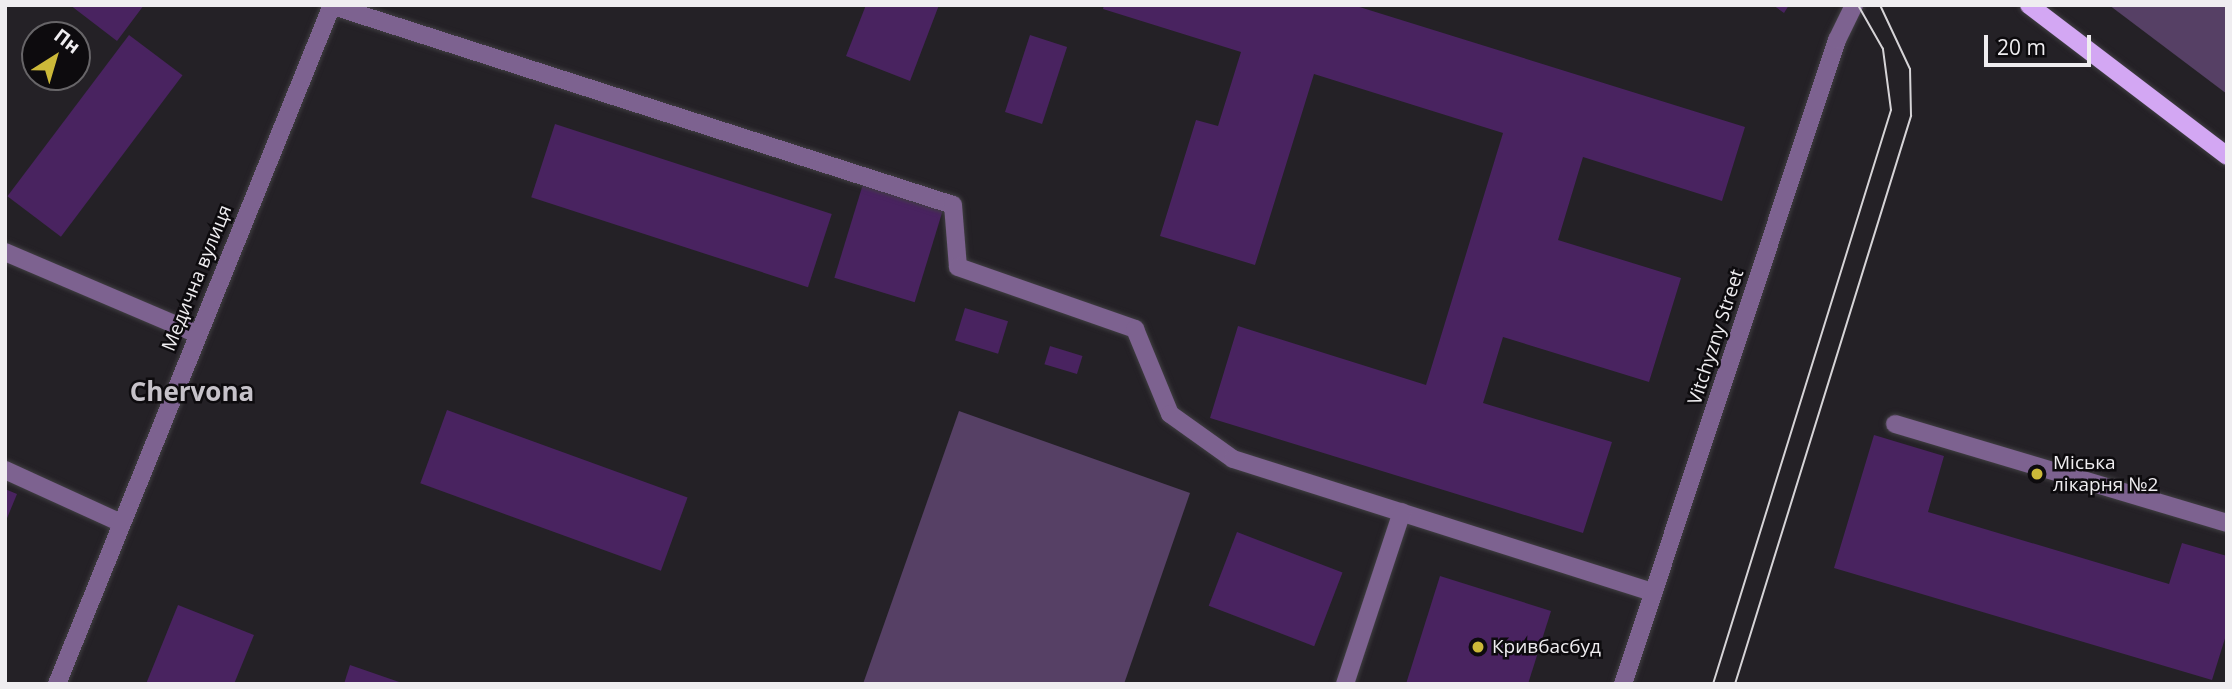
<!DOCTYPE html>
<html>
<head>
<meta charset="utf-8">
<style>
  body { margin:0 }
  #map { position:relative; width:2232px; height:689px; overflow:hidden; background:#242126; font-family:"Open Sans",sans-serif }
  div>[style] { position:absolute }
  .green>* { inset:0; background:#564065 }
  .building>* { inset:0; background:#492360; transform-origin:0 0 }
  .roads { filter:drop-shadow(0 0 2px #403e42) drop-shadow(0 0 2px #403e42) }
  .lane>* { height:18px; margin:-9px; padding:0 9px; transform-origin:9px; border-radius:9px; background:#7d6290 }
  .street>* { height:18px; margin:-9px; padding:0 9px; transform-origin:9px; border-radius:9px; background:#7d6290 }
  .primary>* { height:18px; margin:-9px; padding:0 9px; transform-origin:9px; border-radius:9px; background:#d3a7f3 }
  .tram>* { height:2px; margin:-1px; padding:0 1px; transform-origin:1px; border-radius:1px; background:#d6d4d7 }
  .dots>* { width:19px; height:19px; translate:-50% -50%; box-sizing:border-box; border:4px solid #0d0b0e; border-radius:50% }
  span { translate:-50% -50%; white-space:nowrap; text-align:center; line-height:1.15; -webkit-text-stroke:5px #0d0b0e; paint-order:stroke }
  .street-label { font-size:19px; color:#efedf0 }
  .poi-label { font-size:19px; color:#efedf0 }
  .left { translate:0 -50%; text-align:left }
  .district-label { font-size:26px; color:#c6c2c9; font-weight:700 }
  .frame { position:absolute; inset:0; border:7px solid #efedf0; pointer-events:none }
  .north { position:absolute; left:21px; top:21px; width:70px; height:70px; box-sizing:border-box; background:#0d0b0e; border:2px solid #676568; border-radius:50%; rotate:37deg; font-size:19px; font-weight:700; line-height:28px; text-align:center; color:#efedf0 }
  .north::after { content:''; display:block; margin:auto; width:24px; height:32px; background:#ccb939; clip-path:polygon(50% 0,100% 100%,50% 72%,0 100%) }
  .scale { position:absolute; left:1984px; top:35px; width:107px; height:32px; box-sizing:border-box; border:4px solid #efedf0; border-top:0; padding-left:9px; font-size:21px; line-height:24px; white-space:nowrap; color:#efedf0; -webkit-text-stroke:5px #0d0b0e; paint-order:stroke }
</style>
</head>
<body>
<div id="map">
  <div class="green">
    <div style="clip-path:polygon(2109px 5px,2227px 5px,2227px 94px)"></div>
    <div style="clip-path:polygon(959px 411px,1190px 493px,1124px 684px,863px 684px)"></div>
  </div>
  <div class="building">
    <div style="clip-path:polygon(70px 5px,144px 5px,117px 41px)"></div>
    <div style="clip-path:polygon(866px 5px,939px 5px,910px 81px,846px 56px)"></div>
    <div style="clip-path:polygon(1104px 5px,1353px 5px,1745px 127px,1722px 201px,1583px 157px,1558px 240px,1681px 278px,1649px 382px,1503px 337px,1483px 403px,1612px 442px,1583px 533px,1210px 418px,1238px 326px,1426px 385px,1503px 133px,1314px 74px,1255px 265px,1160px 236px,1196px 120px,1218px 126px,1241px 52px,1103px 9px)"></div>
    <div style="clip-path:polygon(1773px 5px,1789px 5px,1784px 13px)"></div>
    <div style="left:129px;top:35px;width:67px;height:202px;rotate:37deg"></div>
    <div style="left:1030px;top:35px;width:39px;height:81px;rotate:18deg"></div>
    <div style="left:555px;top:124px;width:291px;height:77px;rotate:18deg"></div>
    <div style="left:863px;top:184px;width:84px;height:98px;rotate:17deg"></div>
    <div style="left:965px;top:308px;width:45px;height:34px;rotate:17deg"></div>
    <div style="left:1050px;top:346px;width:34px;height:19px;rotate:17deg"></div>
    <div style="left:447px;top:410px;width:256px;height:78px;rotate:20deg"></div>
    <div style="clip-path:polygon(1874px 435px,1944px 456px,1928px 512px,2169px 584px,2182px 543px,2227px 556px,2227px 632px,2212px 680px,1834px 568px)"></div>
    <div style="clip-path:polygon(5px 489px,17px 494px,5px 523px)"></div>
    <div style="left:1237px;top:532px;width:113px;height:79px;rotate:21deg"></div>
    <div style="clip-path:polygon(1440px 576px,1551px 611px,1528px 684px,1406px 684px)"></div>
    <div style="clip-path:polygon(178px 605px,254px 635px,234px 684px,146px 684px)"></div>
    <div style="clip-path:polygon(350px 665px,402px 683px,401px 684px,344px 684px)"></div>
  </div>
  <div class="roads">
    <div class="lane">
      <div style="left:330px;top:5px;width:654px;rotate:17.8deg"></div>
      <div style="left:953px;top:205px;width:62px;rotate:85.4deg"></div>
      <div style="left:958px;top:267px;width:188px;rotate:19.3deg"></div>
      <div style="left:1135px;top:329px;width:92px;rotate:67.6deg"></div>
      <div style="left:1170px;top:414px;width:77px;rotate:35.5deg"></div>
      <div style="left:1233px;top:459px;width:441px;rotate:17.6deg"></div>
      <div style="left:1895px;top:424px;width:346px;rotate:16.6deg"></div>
      <div style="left:5px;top:470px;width:125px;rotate:24.5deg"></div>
      <div style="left:1345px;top:684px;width:181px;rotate:-71.7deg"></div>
    </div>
    <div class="street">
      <div style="left:5px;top:252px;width:209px;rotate:23.1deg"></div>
      <div style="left:57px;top:684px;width:733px;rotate:-67.95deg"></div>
      <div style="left:1623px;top:684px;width:679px;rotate:-71.62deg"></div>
      <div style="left:1837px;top:40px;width:39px;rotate:-64deg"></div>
    </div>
    <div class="primary">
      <div style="left:2029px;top:5px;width:249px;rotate:37.3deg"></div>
    </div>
  </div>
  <div class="tram">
    <div style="left:1713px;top:684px;width:601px;rotate:-72.77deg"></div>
    <div style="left:1891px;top:110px;width:62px;rotate:-97.5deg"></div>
    <div style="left:1883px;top:49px;width:51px;rotate:-119.6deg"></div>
    <div style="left:1735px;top:684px;width:595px;rotate:-72.78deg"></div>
    <div style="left:1911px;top:116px;width:47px;rotate:-91.2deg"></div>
    <div style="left:1910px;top:69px;width:71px;rotate:-115.1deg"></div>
  </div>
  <div class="dots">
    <div style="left:2037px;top:474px;background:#ccb939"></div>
    <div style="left:1478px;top:647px;background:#ccb939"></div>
  </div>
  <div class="street-label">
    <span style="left:197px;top:278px;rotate:-68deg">Медична вулиця</span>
    <span style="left:1716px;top:337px;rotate:-72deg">Vitchyzny Street</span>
  </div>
  <div class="poi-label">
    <span class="left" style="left:2053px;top:474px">Міська<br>лікарня №2</span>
    <span class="left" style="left:1492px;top:647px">Кривбасбуд</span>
  </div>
  <div class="district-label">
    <span style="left:192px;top:392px">Chervona</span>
  </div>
  <div class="frame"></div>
  <div class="north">Пн</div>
  <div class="scale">20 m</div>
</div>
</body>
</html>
